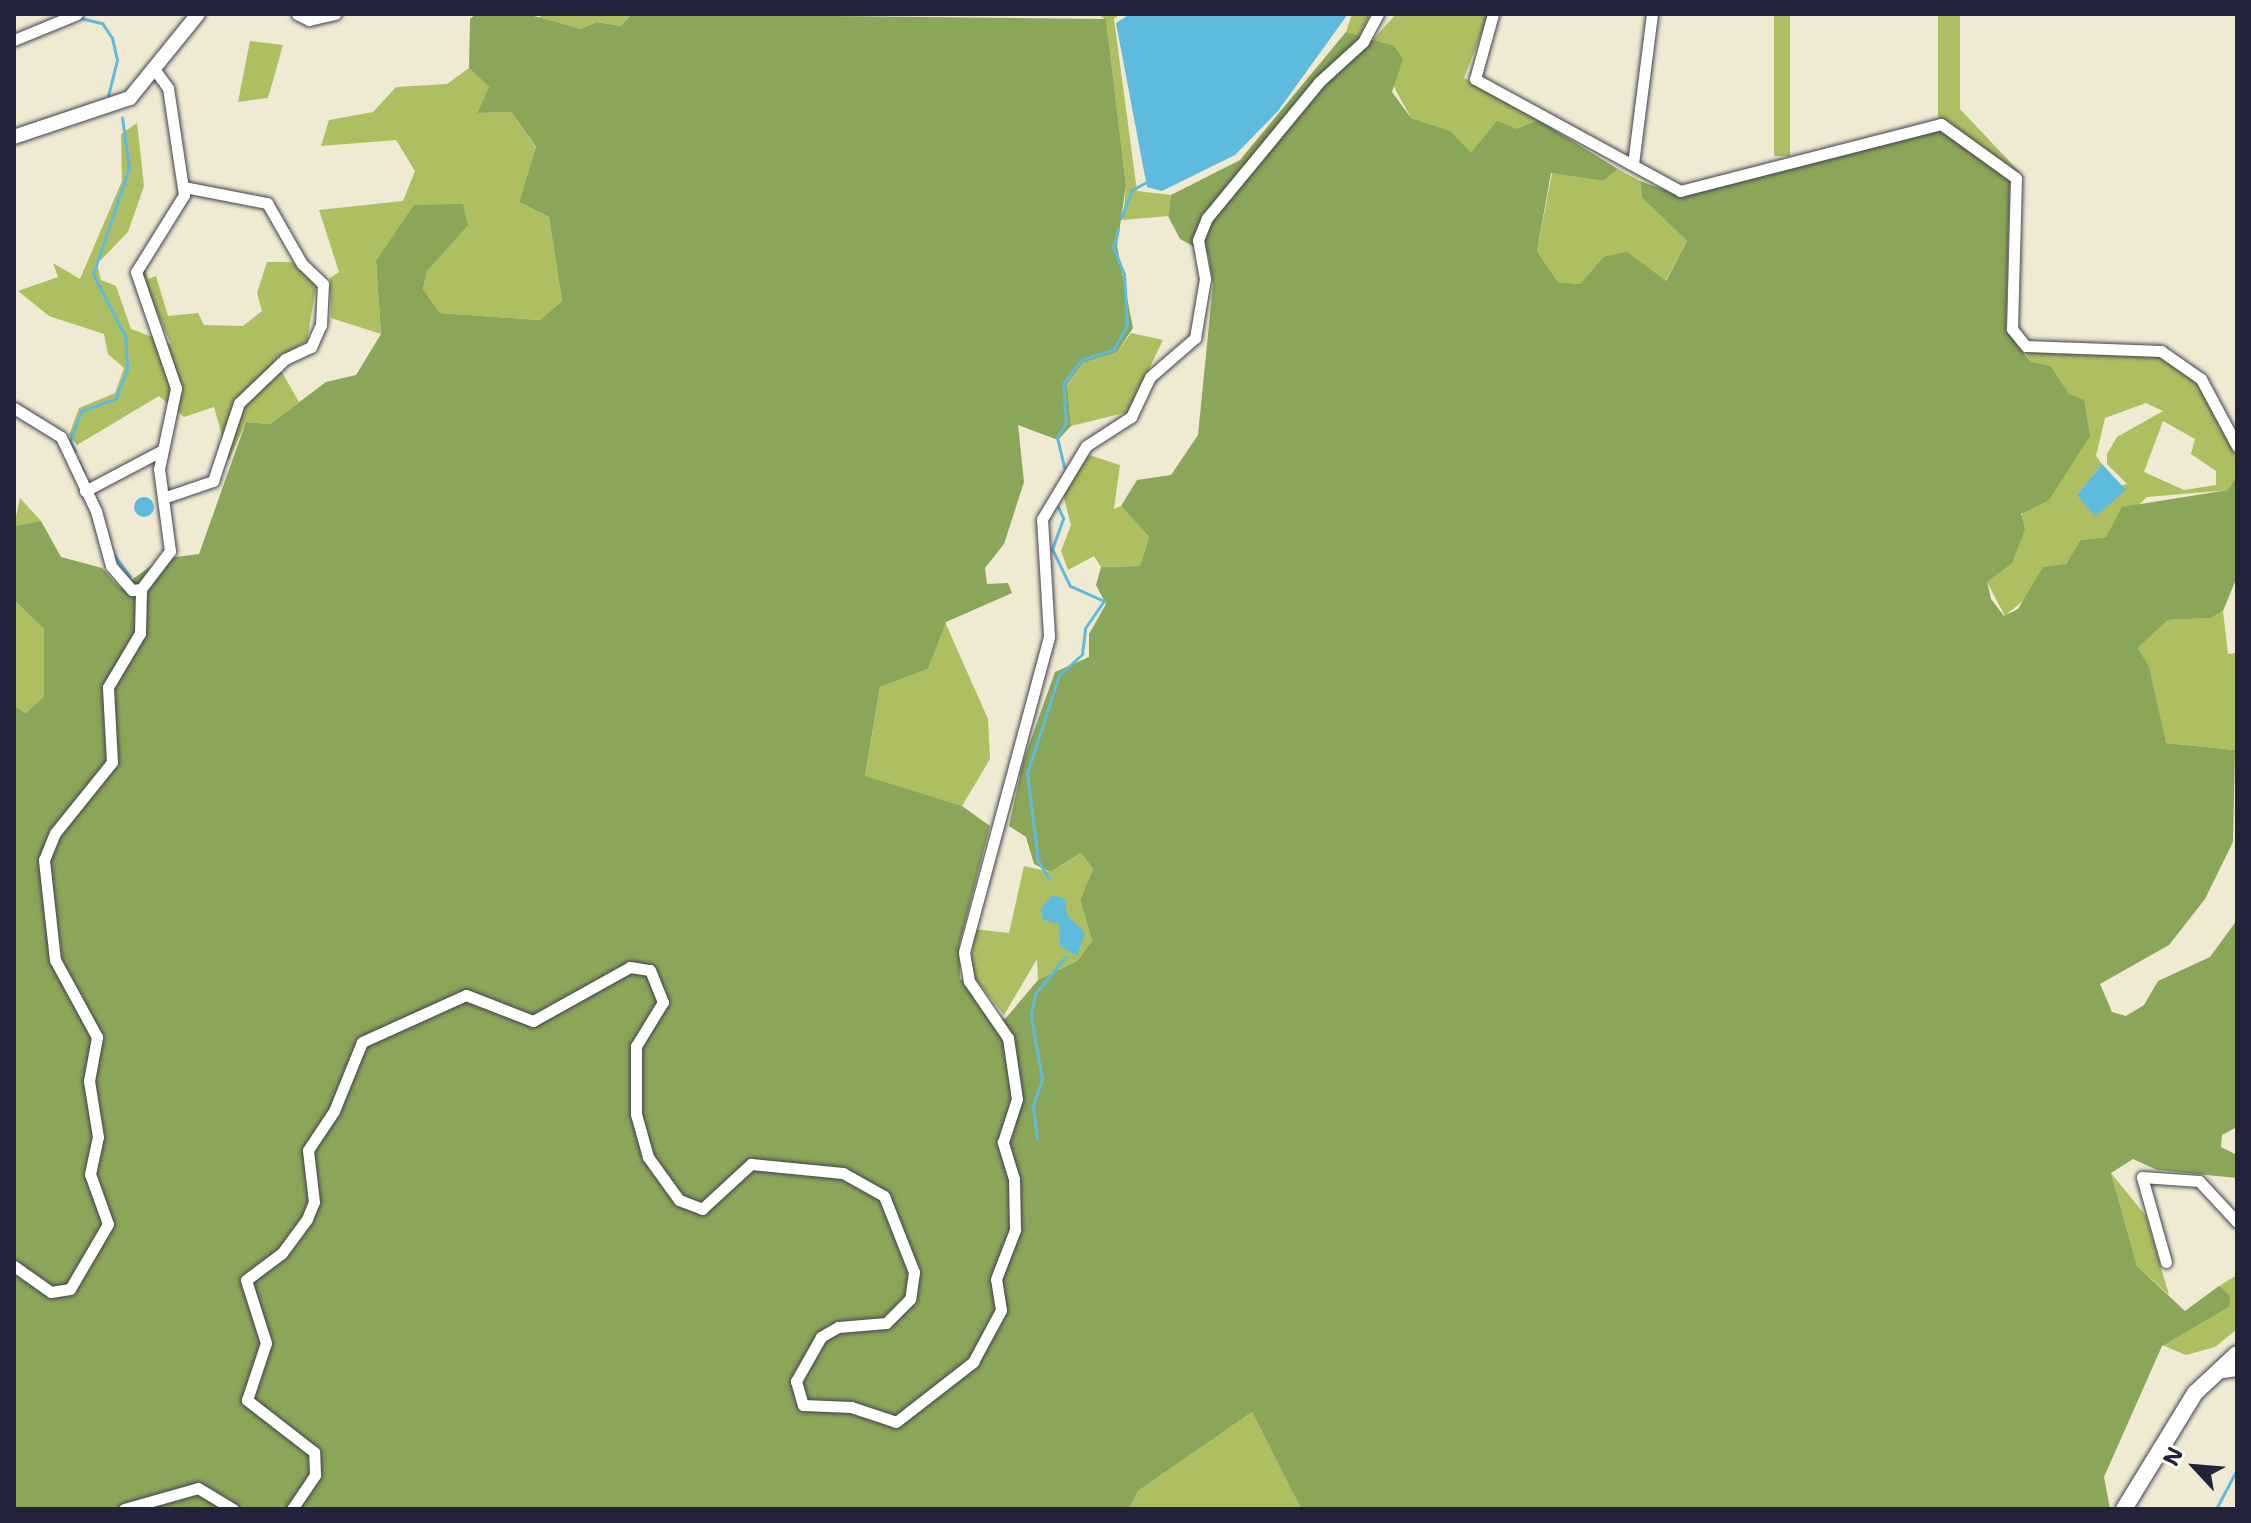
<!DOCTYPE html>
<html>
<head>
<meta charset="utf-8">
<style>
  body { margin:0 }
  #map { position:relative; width:2251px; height:1523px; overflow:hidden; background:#efead1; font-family:"Shantell Sans",sans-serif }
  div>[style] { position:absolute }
  .green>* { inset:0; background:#aebf62; transform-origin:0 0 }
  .forest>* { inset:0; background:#8aa658 }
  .water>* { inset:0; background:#5fbbdd }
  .round { border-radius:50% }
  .stream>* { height:3px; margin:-1.5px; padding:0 1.5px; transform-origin:1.5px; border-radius:1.5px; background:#5fbbdd }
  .roads { filter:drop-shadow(0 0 2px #414052) drop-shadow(0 0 2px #414052) }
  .minor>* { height:11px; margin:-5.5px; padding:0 5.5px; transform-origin:5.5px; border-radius:5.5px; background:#fff }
  .tertiary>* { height:14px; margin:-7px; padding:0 7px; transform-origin:7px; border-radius:7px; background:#fff }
  .secondary>* { height:16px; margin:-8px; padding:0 8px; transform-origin:8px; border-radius:8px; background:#fff }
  span { translate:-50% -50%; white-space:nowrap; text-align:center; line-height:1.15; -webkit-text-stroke:8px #fdfcf7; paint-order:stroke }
  .frame { position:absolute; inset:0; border:16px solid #22223b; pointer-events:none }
  .north { position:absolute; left:2155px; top:1427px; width:80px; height:80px; -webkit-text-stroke:6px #fdfcf7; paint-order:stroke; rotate:296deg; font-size:22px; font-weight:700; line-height:32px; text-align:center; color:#22223b }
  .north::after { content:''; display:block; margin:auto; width:28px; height:36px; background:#22223b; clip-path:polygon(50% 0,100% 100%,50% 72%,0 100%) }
</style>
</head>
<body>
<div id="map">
  <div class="green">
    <div style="clip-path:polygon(543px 14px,632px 14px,621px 26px,597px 22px,580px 29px,535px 22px)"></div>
    <div style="clip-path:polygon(1098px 14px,1120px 14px,1114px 19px,1137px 191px,1171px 195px,1168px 216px,1123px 220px,1126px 185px,1106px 20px)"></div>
    <div style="clip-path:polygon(1352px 14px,1370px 14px,1359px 38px,1346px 32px)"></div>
    <div style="clip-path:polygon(1396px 14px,1489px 14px,1464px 78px,1538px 120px,1471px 154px,1451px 131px,1411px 118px,1370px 43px)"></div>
    <div style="left:1774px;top:14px;width:16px;height:142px"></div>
    <div style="clip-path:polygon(1938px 14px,1960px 14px,1960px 109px,2026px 179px,1938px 117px)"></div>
    <div style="clip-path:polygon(250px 41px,283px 45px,268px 98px,238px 102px)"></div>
    <div style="clip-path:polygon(469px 68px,489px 87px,477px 113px,511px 112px,536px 148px,519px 202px,549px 217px,562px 301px,540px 320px,440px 313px,423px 289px,427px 271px,376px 261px,381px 334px,331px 318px,330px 278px,339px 272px,319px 210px,403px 201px,415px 171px,396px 140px,321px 146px,329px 120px,373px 112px,396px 87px,447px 84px)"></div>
    <div style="clip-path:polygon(137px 123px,144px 186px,128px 232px,97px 264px,101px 280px,116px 286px,131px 329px,171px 344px,140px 275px,144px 263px,148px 279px,156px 276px,168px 316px,198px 313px,204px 325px,243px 326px,262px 311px,257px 293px,267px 262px,292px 262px,316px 286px,307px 341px,275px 360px,299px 402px,270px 424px,246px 422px,229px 460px,214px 407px,184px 417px,159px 396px,77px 445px,69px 435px,79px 408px,115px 393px,124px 368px,108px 354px,104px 334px,49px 316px,18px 291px,58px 277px,53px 263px,80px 279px,122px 181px,121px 134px)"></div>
    <div style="clip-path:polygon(1618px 169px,1640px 181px,1642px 198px,1687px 241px,1665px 282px,1603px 257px,1580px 284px,1558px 282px,1537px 251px,1552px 173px,1603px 181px)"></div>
    <div style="clip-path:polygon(1131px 333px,1163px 340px,1128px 412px,1071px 426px,1067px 386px,1083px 363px,1117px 352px)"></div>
    <div style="clip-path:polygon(evenodd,2024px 350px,2158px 355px,2198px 384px,2237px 458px,2237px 476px,2229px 490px,2147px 497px,2106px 537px,2080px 540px,2066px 564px,2005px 616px,1987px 582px,2027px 505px,2049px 500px,2069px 394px,2051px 366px,2031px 363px,2024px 350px,2146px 403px,2163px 411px,2117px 437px,2107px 454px,2107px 464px,2127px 484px,2077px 495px,2102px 464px,2096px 456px,2105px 418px,2146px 403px,2024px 350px,2163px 421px,2195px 439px,2191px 454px,2216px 471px,2216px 485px,2184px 490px,2144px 472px,2163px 421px)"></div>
    <div style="clip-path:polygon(1089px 455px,1120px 465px,1114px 509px,1121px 506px,1149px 537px,1140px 566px,1101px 567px,1094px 556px,1068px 570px,1061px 551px,1071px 525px,1063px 494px)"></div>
    <div style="clip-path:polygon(20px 498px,41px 521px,14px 526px)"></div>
    <div style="clip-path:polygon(14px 600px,44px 629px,44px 696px,26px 713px,14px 706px)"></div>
    <div style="clip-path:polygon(2223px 611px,2228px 654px,2237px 653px,2235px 750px,2166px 743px,2138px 648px,2168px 620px,2211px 618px)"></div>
    <div style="clip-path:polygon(945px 622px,988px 719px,990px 759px,962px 806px,865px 777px,880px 687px,928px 669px)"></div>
    <div style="clip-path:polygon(1081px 853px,1093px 869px,1080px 900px,1092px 941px,1077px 961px,1038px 980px,1037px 959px,1004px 1015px,970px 972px,974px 929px,1009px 933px,1024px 866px,1050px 872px)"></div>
    <div style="clip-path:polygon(2111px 1173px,2146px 1216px,2169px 1295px,2137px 1266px)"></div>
    <div style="clip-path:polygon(2237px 1275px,2237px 1329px,2215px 1347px,2186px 1355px,2162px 1345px,2229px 1307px,2219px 1286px)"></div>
    <div style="clip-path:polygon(1252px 1412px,1301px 1509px,1129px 1509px,1138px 1491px)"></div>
  </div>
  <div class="forest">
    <div style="clip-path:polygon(476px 14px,527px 14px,580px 29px,597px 22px,621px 26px,632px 14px,1106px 19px,1126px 185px,1117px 246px,1133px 328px,1117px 352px,1083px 363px,1067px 385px,1071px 426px,1058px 440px,1018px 425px,1024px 482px,1004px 544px,985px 568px,987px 584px,1008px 583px,1012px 593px,946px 622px,928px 669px,880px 687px,865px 776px,962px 806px,990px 826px,959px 946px,960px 978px,987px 1015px,1005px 1019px,1038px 980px,1077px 961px,1092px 941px,1080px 900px,1093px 869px,1081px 853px,1050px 872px,1034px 864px,1026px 837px,1009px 826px,1023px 762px,1055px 672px,1089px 657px,1089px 634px,1106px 604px,1096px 585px,1101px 567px,1140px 566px,1149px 537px,1121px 506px,1137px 480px,1171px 475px,1198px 435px,1213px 284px,1208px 254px,1180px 239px,1168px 216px,1171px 195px,1240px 160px,1346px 32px,1394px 46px,1403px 59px,1392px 92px,1411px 118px,1451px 131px,1471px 153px,1497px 121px,1517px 129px,1538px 120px,1618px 169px,1603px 181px,1551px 173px,1537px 251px,1558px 282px,1580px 284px,1603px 257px,1627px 252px,1666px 281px,1687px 241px,1642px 198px,1640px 181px,1681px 196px,1938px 129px,2010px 178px,2006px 330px,2031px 362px,2051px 366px,2069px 394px,2084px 400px,2090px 436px,2049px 500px,2021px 514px,2025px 529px,2012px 563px,1987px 582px,1991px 599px,2004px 616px,2018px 609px,2043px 567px,2066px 564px,2080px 540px,2106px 537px,2122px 507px,2228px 490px,2237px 476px,2237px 577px,2223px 611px,2211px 618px,2168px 620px,2138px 648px,2149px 667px,2166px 743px,2235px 750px,2233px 842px,2205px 899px,2169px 945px,2100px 984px,2112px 1012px,2126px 1016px,2144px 1005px,2158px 981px,2210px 957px,2237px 920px,2237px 1127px,2222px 1135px,2221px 1147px,2237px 1155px,2237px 1178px,2157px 1170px,2133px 1159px,2111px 1173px,2137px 1266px,2185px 1311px,2219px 1286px,2230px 1296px,2229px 1307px,2162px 1346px,2104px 1477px,2110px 1509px,1301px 1509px,1252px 1412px,1138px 1491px,1129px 1509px,14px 1509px,14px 706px,26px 713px,44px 696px,44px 629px,14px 600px,14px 526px,41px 521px,61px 557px,102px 568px,120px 588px,161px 559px,199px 554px,246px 422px,270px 424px,326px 382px,356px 375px,381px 334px,376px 261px,414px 205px,463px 204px,468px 225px,427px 271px,423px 289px,440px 313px,540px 320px,562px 301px,549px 217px,519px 202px,536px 147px,511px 112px,477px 113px,489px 87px,469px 68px,470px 19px)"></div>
  </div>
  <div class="water">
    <div style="clip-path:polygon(1130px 14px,1348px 14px,1278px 111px,1235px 155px,1162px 191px,1147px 187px,1116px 23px)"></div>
    <div style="clip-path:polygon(2102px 464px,2126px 490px,2095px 517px,2077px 495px)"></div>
    <div class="round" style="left:134px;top:497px;width:20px;height:20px"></div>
    <div style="clip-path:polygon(1053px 895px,1065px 899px,1067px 915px,1085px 933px,1077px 956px,1060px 946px,1059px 924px,1043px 920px,1041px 908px)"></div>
  </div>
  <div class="stream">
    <div style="left:80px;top:18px;width:23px;rotate:13deg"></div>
    <div style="left:102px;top:23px;width:18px;rotate:56deg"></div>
    <div style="left:112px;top:38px;width:23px;rotate:77deg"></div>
    <div style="left:117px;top:60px;width:36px;rotate:104deg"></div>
    <div style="left:1121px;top:218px;width:30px;rotate:-69deg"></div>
    <div style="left:1132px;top:190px;width:18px;rotate:-29deg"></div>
    <div style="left:75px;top:451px;width:11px;rotate:-117deg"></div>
    <div style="left:70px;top:441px;width:32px;rotate:-70deg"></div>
    <div style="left:81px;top:411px;width:37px;rotate:-20deg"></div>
    <div style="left:116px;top:398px;width:31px;rotate:-69deg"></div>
    <div style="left:127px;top:369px;width:33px;rotate:-93deg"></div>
    <div style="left:125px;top:336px;width:70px;rotate:-117.3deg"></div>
    <div style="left:93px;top:274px;width:112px;rotate:-71.2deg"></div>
    <div style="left:129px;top:168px;width:51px;rotate:-97.8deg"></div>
    <div style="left:79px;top:462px;width:12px;rotate:66deg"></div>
    <div style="left:1064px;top:467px;width:31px;rotate:-103deg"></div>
    <div style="left:1057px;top:437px;width:17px;rotate:-57deg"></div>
    <div style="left:1066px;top:423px;width:39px;rotate:-94deg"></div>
    <div style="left:1063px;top:384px;width:30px;rotate:-53deg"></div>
    <div style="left:1081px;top:360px;width:35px;rotate:-18deg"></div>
    <div style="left:1114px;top:349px;width:27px;rotate:-62deg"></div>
    <div style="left:1127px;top:325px;width:51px;rotate:-93.4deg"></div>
    <div style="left:1124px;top:274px;width:29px;rotate:-112deg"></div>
    <div style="left:1113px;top:247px;width:19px;rotate:-74deg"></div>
    <div style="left:114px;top:555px;width:27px;rotate:54deg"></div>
    <div style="left:1049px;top:879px;width:21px;rotate:-121deg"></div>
    <div style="left:1038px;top:861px;width:89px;rotate:-97.1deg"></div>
    <div style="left:1027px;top:773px;width:103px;rotate:-71.9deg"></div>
    <div style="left:1059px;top:675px;width:31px;rotate:-42deg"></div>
    <div style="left:1082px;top:654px;width:26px;rotate:-83deg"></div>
    <div style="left:1085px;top:628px;width:33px;rotate:-55deg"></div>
    <div style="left:1104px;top:601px;width:37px;rotate:-156deg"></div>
    <div style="left:1070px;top:586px;width:41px;rotate:-115.9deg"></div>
    <div style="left:1052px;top:549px;width:33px;rotate:-70deg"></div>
    <div style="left:1063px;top:518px;width:12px;rotate:-114deg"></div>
    <div style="left:1037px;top:1139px;width:34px;rotate:-97deg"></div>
    <div style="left:1033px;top:1105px;width:28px;rotate:-71deg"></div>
    <div style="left:1042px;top:1079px;width:64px;rotate:-99.9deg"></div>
    <div style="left:1031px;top:1016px;width:22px;rotate:-80deg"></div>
    <div style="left:1035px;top:994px;width:49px;rotate:-50.8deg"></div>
    <div style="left:2216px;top:1509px;width:45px;rotate:-62.3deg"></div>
  </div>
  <div class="roads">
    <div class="minor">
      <div style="left:297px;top:14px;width:13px;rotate:27deg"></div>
      <div style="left:309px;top:20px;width:27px;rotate:-13deg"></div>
      <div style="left:1493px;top:14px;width:67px;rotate:105.5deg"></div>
      <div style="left:1475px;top:79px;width:234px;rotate:28.6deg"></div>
      <div style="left:1680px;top:191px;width:269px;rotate:-14.4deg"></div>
      <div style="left:1941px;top:124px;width:92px;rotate:35.8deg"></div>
      <div style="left:2016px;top:178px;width:151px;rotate:91.5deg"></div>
      <div style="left:2012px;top:329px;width:22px;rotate:51deg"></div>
      <div style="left:2026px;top:346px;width:135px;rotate:2.1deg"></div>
      <div style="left:2161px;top:351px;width:49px;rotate:35deg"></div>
      <div style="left:2201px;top:379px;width:76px;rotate:61.8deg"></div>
      <div style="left:14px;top:40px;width:68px;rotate:-22.4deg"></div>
      <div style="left:1633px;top:164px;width:151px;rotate:-82.8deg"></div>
      <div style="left:14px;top:408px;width:55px;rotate:31.7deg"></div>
      <div style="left:61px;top:437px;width:82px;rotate:64.7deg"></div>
      <div style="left:96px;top:511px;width:57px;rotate:74.7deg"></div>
      <div style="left:111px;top:566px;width:32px;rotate:49deg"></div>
      <div style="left:132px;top:590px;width:9px;rotate:-6deg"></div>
      <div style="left:141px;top:589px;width:48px;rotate:-52.7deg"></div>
      <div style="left:170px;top:551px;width:83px;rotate:-97.6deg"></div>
      <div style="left:159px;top:469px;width:83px;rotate:-78.1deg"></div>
      <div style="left:176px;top:388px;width:123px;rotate:-109deg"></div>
      <div style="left:136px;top:272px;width:91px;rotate:-58.1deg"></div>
      <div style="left:184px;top:195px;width:108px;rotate:-98.5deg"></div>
      <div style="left:168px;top:88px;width:19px;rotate:-126deg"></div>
      <div style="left:85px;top:491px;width:86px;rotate:-27.8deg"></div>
      <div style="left:166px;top:497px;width:50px;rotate:-18.8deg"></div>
      <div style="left:213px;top:481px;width:82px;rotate:-71.6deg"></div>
      <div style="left:239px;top:403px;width:64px;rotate:-43.7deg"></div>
      <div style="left:285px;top:359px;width:29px;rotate:-25deg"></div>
      <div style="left:311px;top:347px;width:24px;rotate:-66deg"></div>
      <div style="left:321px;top:325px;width:41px;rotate:-87.2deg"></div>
      <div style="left:323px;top:284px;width:29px;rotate:-136deg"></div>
      <div style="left:302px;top:264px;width:70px;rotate:-119.8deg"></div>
      <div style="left:267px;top:203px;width:85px;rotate:-169.1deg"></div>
      <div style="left:2166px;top:1262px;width:88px;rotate:-105.8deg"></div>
      <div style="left:2142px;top:1177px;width:57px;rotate:4deg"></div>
      <div style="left:2199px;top:1181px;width:56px;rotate:47.2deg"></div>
      <div style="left:14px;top:1266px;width:45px;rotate:35.1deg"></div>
      <div style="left:51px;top:1292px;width:19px;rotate:-9deg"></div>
      <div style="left:70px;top:1289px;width:75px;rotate:-59.7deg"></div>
      <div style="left:108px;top:1224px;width:53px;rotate:-109.8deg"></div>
      <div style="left:90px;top:1174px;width:38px;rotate:-78deg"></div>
      <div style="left:98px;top:1137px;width:57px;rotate:-99.1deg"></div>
      <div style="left:89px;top:1081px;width:45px;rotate:-79.7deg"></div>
      <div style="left:97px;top:1037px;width:88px;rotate:-118.6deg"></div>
      <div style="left:55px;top:960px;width:101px;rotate:-96.3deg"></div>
      <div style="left:44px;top:860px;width:29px;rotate:-68deg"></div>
      <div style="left:55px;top:833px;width:91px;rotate:-51.2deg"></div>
      <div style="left:112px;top:762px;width:75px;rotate:-93.1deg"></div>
      <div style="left:108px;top:687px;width:63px;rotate:-59.3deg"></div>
      <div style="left:140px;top:633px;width:44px;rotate:-88.7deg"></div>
      <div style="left:2215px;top:1373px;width:22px;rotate:-8deg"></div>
      <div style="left:124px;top:1509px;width:77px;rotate:-15.8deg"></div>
      <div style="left:198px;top:1488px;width:41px;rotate:31deg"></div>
      <div style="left:292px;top:1509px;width:41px;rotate:-55.9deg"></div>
      <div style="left:315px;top:1475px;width:23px;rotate:-92deg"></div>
      <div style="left:314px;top:1452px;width:85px;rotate:-142.2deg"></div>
      <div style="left:247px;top:1400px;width:60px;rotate:-71.6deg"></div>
      <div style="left:266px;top:1343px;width:66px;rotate:-107.6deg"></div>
      <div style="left:246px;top:1280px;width:45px;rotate:-36.9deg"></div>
      <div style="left:282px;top:1253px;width:42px;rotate:-53.7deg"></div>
      <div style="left:307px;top:1219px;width:18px;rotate:-68deg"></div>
      <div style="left:314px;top:1202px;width:52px;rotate:-96.6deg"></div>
      <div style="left:308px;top:1150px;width:47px;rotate:-56.3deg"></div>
      <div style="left:334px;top:1111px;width:74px;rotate:-67.9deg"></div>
      <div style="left:362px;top:1042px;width:114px;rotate:-24.3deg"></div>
      <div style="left:466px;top:995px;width:72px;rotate:21.2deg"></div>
      <div style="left:533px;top:1021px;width:111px;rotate:-29.1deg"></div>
      <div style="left:630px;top:967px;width:20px;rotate:9deg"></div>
      <div style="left:650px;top:970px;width:35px;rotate:68deg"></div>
      <div style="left:663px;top:1002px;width:52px;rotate:121.5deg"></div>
      <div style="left:636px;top:1046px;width:68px;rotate:90deg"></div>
      <div style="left:636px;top:1114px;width:45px;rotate:74.4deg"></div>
      <div style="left:648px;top:1157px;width:53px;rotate:54.2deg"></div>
      <div style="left:679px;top:1200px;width:25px;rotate:21deg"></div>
      <div style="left:702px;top:1209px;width:67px;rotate:-42.6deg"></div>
      <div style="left:751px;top:1164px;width:92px;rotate:5.6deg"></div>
      <div style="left:843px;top:1173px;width:47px;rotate:29.3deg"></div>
      <div style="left:884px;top:1196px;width:82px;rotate:68.5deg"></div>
      <div style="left:914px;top:1272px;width:27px;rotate:98deg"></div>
      <div style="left:910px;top:1299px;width:34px;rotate:135deg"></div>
      <div style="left:886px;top:1323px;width:48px;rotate:175.2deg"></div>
      <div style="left:838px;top:1327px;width:20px;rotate:150deg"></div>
      <div style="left:821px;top:1337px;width:51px;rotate:119.6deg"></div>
      <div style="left:796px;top:1381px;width:25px;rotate:74deg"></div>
      <div style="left:803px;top:1405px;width:48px;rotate:2.4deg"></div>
      <div style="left:851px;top:1407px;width:47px;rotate:18.4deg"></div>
      <div style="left:896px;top:1422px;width:98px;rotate:-37.9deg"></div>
      <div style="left:973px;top:1362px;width:59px;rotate:-61.7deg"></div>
      <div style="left:1001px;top:1310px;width:31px;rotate:-99deg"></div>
      <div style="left:996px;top:1279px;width:53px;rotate:-68.8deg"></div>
      <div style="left:1015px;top:1230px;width:51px;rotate:-91.1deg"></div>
      <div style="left:1014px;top:1179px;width:39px;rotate:-107deg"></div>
      <div style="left:1003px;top:1142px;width:45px;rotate:-72deg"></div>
      <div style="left:1017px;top:1099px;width:62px;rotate:-98.4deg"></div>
      <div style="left:1008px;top:1038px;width:69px;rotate:-124.4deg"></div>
      <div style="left:969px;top:981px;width:29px;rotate:-100deg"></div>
      <div style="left:964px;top:952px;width:327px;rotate:-74.9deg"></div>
      <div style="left:1049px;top:636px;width:117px;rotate:-93.4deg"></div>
      <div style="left:1042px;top:519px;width:85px;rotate:-58.9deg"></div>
      <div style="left:1086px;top:446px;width:54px;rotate:-32.8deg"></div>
      <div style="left:1131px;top:417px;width:44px;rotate:-64.6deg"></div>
      <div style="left:1150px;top:377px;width:60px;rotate:-40.9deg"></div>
      <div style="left:1195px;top:338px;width:60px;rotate:-80.4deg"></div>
      <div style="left:1205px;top:279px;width:40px;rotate:-100deg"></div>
      <div style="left:1198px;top:240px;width:24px;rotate:-68deg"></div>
      <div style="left:1207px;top:218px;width:176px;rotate:-50.5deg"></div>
      <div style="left:1319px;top:82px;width:59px;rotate:-42.3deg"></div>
      <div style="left:1363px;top:42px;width:32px;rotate:-62deg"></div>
    </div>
    <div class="tertiary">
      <div style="left:14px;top:137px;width:122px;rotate:-18.6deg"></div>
      <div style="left:130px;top:98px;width:108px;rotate:-51deg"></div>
    </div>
    <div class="secondary">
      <div style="left:2124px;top:1509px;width:136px;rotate:-58.5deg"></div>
      <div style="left:2195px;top:1393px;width:57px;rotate:-42.9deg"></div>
    </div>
  </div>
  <div class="frame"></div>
  <div class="north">N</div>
</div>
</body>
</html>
